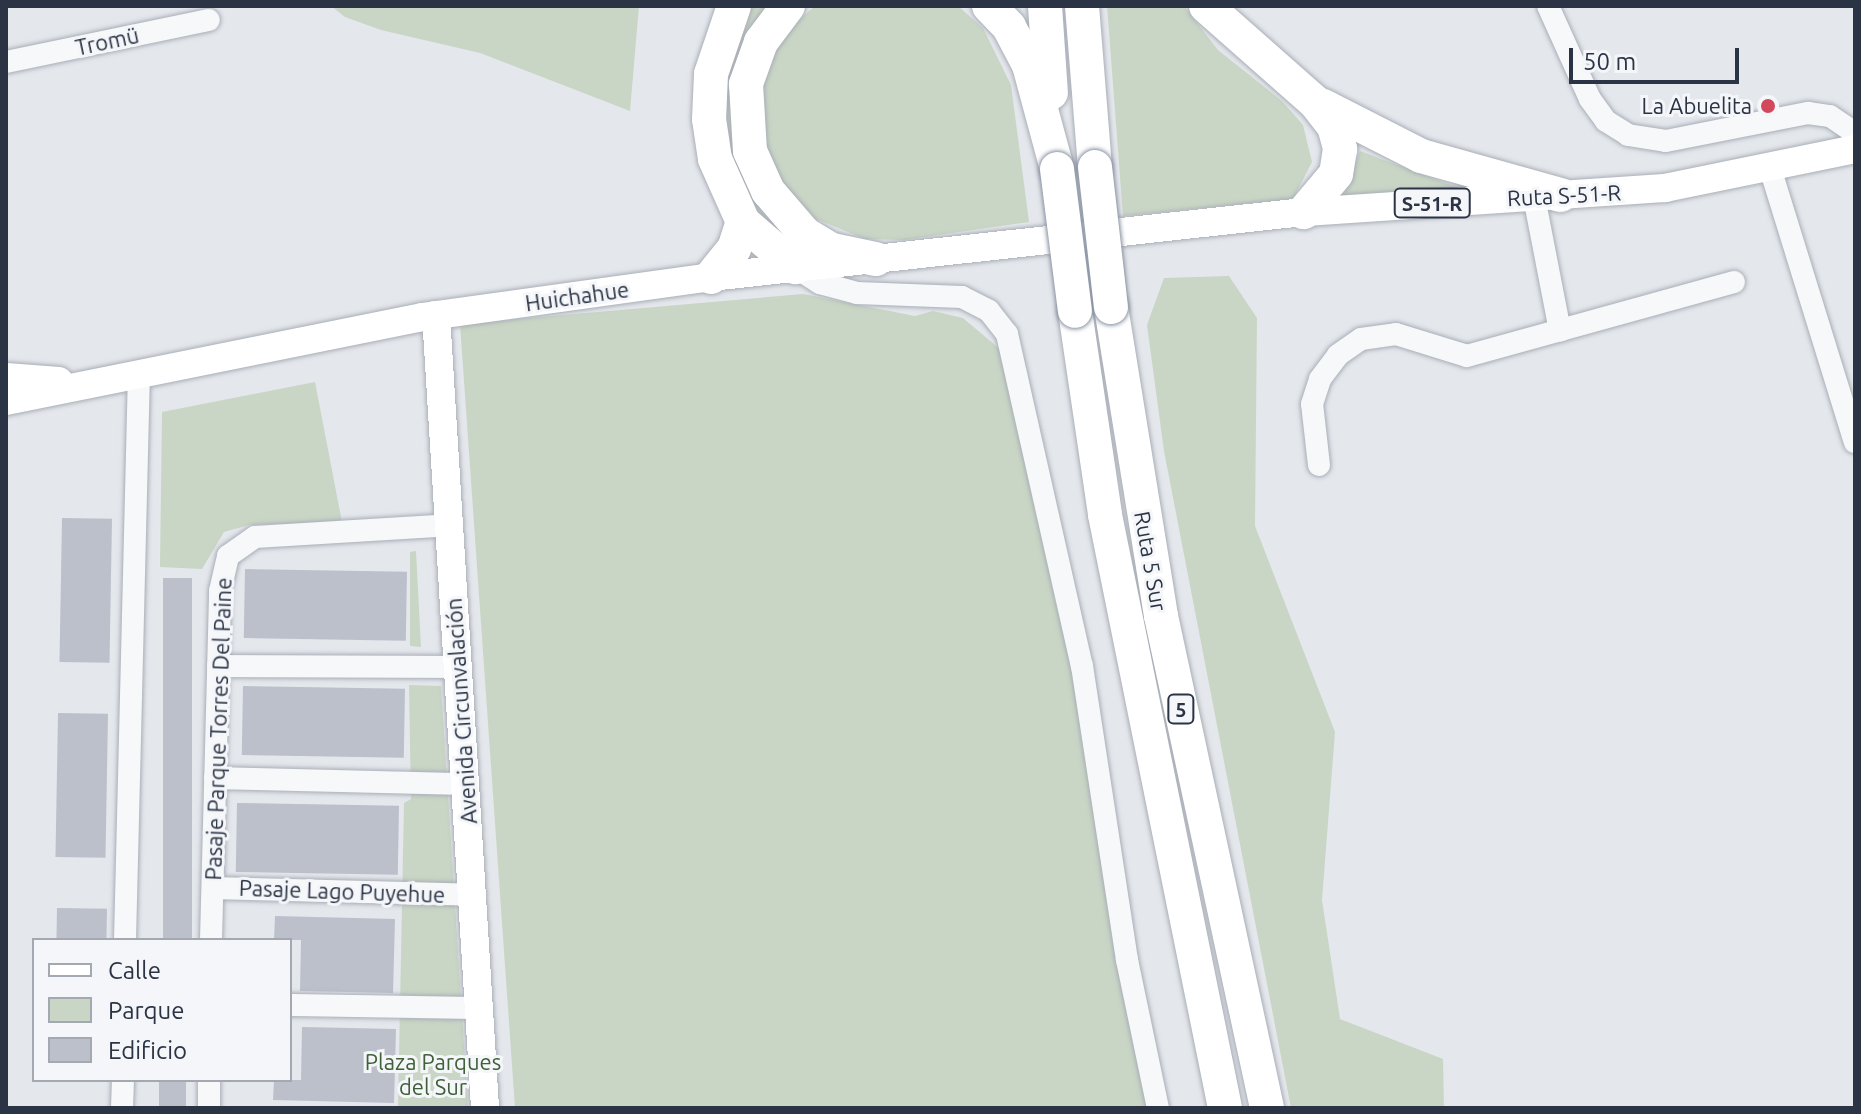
<!DOCTYPE html>
<html>
<head>
<meta charset="utf-8">
<style>
  body { margin:0 }
  #map { position:relative; width:1861px; height:1114px; overflow:hidden; background:#e4e7ec; font-family:Ubuntu,sans-serif }
  div>[style] { position:absolute }
  .green>* { inset:0; background:#c9d6c5 }
  .building>* { inset:0; background:#bbc0ca; transform-origin:0 0 }
  .roads { filter:drop-shadow(0 0 2px #a9aeb7) drop-shadow(0 0 2px #a9aeb7) }
  .minor>* { height:22px; margin:-11px; padding:0 11px; transform-origin:11px; border-radius:11px; background:#f7f8fa }
  .major>* { height:28px; margin:-14px; padding:0 14px; transform-origin:14px; border-radius:14px; background:#fff }
  .highway>* { height:34px; margin:-17px; padding:0 17px; transform-origin:17px; border-radius:17px; background:#fff }
  .bridges { filter:drop-shadow(0 0 2px #8b94a3) drop-shadow(0 0 2px #8b94a3) }
  .highway-bridge>* { height:34px; margin:-17px; padding:0 17px; transform-origin:17px; border-radius:17px; background:#fff }
  .dots>* { width:22px; height:22px; translate:-50% -50%; box-sizing:border-box; border:4px solid #f4f6f9; border-radius:50% }
  span { translate:-50% -50%; white-space:nowrap; text-align:center; line-height:1.15; -webkit-text-stroke:6px #f4f6f9; paint-order:stroke }
  .shield-label span { padding:2px 6px; background:#f4f6f9; border:2px solid; border-radius:6px; -webkit-text-stroke-width:0 }
  .shield-label { font-size:20px; color:#2b3445; font-weight:700 }
  .street-label { font-size:22px; color:#2b3445 }
  .poi-label { font-size:22px; color:#2b3445 }
  .right { translate:-100% -50%; text-align:right }
  .park-label { font-size:22px; color:#3f6138 }
  .frame { position:absolute; inset:0; border:8px solid #2b3445; pointer-events:none }
  .legend { position:absolute; left:32px; top:938px; width:260px; height:144px; box-sizing:border-box; background:#f4f6f9; border:2px solid #a4a8b1; margin:0; padding:10px 14px; list-style:none; font-size:24px; color:#2b3445 }
  .legend li { display:flex; align-items:center; gap:16px; height:40px }
  .legend b { width:40px; border:2px solid #a4a8b1 }
  .scale { position:absolute; left:1569px; top:48px; width:170px; height:36px; box-sizing:border-box; border:4px solid #2b3445; border-top:0; padding-left:10px; font-size:24px; line-height:28px; white-space:nowrap; color:#2b3445; -webkit-text-stroke:6px #f4f6f9; paint-order:stroke }
</style>
</head>
<body>
<div id="map">
  <div class="green">
    <div style="clip-path:polygon(331px 6px,639px 6px,630px 111px,480px 53px,381px 30px,345px 17px)"></div>
    <div style="clip-path:polygon(748px 6px,769px 6px,732px 121px,813px 249px,753px 222px,716px 113px)"></div>
    <div style="clip-path:polygon(815px 6px,958px 6px,983px 28px,1011px 85px,1029px 222px,904px 240px,865px 239px,809px 216px,779px 185px,759px 136px,758px 101px,767px 63px,785px 32px)"></div>
    <div style="clip-path:polygon(1107px 6px,1184px 6px,1218px 50px,1282px 101px,1303px 125px,1312px 162px,1293px 199px,1123px 216px)"></div>
    <div style="clip-path:polygon(1360px 151px,1472px 193px,1342px 199px)"></div>
    <div style="clip-path:polygon(1229px 276px,1257px 318px,1255px 526px,1335px 732px,1322px 900px,1340px 1019px,1443px 1059px,1444px 1108px,1291px 1108px,1164px 451px,1147px 325px,1164px 278px)"></div>
    <div style="clip-path:polygon(803px 294px,915px 316px,933px 311px,963px 318px,1015px 362px,1158px 1108px,515px 1108px,460px 324px)"></div>
    <div style="clip-path:polygon(315px 382px,342px 522px,249px 525px,224px 532px,202px 569px,160px 567px,162px 412px)"></div>
    <div style="clip-path:polygon(416px 551px,421px 647px,410px 646px,410px 552px)"></div>
    <div style="clip-path:polygon(409px 685px,441px 686px,468px 1108px,398px 1108px,404px 803px,411px 799px)"></div>
  </div>
  <div class="building">
    <div style="left:62px;top:518px;width:50px;height:144px;rotate:1deg"></div>
    <div style="left:245px;top:569px;width:162px;height:69px;rotate:1deg"></div>
    <div style="left:163px;top:578px;width:29px;height:362px"></div>
    <div style="left:243px;top:686px;width:162px;height:69px;rotate:1deg"></div>
    <div style="left:58px;top:713px;width:50px;height:144px;rotate:1deg"></div>
    <div style="left:237px;top:803px;width:162px;height:69px;rotate:1deg"></div>
    <div style="left:57px;top:908px;width:50px;height:32px;rotate:1deg"></div>
    <div style="clip-path:polygon(275px 916px,395px 919px,393px 993px,300px 991px,301px 940px,274px 940px)"></div>
    <div style="clip-path:polygon(302px 1027px,396px 1029px,394px 1103px,273px 1100px,274px 1080px,301px 1080px)"></div>
    <div style="left:159px;top:1080px;width:27px;height:28px"></div>
  </div>
  <div class="roads">
    <div class="minor">
      <div style="left:1548px;top:6px;width:102px;rotate:65.7deg"></div>
      <div style="left:1590px;top:99px;width:27px;rotate:54deg"></div>
      <div style="left:1606px;top:121px;width:26px;rotate:32deg"></div>
      <div style="left:1628px;top:135px;width:38px;rotate:9deg"></div>
      <div style="left:1666px;top:141px;width:145px;rotate:-11.2deg"></div>
      <div style="left:1808px;top:113px;width:22px;rotate:8deg"></div>
      <div style="left:1830px;top:116px;width:30px;rotate:34deg"></div>
      <div style="left:6px;top:62px;width:207px;rotate:-11.7deg"></div>
      <div style="left:1770px;top:168px;width:287px;rotate:72.8deg"></div>
      <div style="left:1534px;top:197px;width:136px;rotate:79deg"></div>
      <div style="left:795px;top:267px;width:30px;rotate:33deg"></div>
      <div style="left:820px;top:283px;width:38px;rotate:15deg"></div>
      <div style="left:857px;top:293px;width:105px;rotate:2.2deg"></div>
      <div style="left:962px;top:297px;width:30px;rotate:27deg"></div>
      <div style="left:989px;top:311px;width:29px;rotate:52deg"></div>
      <div style="left:1007px;top:334px;width:340px;rotate:77.3deg"></div>
      <div style="left:1082px;top:666px;width:297px;rotate:81.3deg"></div>
      <div style="left:1127px;top:960px;width:151px;rotate:78.2deg"></div>
      <div style="left:1319px;top:465px;width:61px;rotate:-96.5deg"></div>
      <div style="left:1312px;top:404px;width:26px;rotate:-72deg"></div>
      <div style="left:1320px;top:379px;width:30px;rotate:-53deg"></div>
      <div style="left:1338px;top:355px;width:28px;rotate:-35deg"></div>
      <div style="left:1361px;top:339px;width:35px;rotate:-8deg"></div>
      <div style="left:1396px;top:334px;width:74px;rotate:17.2deg"></div>
      <div style="left:1467px;top:356px;width:277px;rotate:-15.5deg"></div>
      <div style="left:218px;top:666px;width:240px;rotate:0.2deg"></div>
      <div style="left:215px;top:778px;width:250px;rotate:1.4deg"></div>
      <div style="left:213px;top:888px;width:259px;rotate:1.5deg"></div>
      <div style="left:125px;top:940px;width:567px;rotate:-88.59deg"></div>
      <div style="left:211px;top:940px;width:349px;rotate:-88.5deg"></div>
      <div style="left:220px;top:591px;width:36px;rotate:-77deg"></div>
      <div style="left:228px;top:556px;width:33px;rotate:-35deg"></div>
      <div style="left:255px;top:537px;width:194px;rotate:-3.5deg"></div>
      <div style="left:290px;top:1005px;width:189px;rotate:0.9deg"></div>
      <div style="left:122px;top:1108px;width:28px;rotate:-88deg"></div>
      <div style="left:209px;top:1108px;width:28px;rotate:-90deg"></div>
    </div>
    <div class="major">
      <div style="left:436px;top:315px;width:795px;rotate:86.46deg"></div>
      <div style="left:6px;top:377px;width:53px;rotate:4.3deg"></div>
      <div style="left:6px;top:401px;width:425px;rotate:-11.4deg"></div>
      <div style="left:423px;top:317px;width:291px;rotate:-7.9deg"></div>
      <div style="left:711px;top:277px;width:597px;rotate:-6.26deg"></div>
      <div style="left:1304px;top:212px;width:362px;rotate:-3.8deg"></div>
      <div style="left:1665px;top:188px;width:194px;rotate:-11.6deg"></div>
    </div>
    <div class="highway">
      <div style="left:734px;top:6px;width:72px;rotate:108.7deg"></div>
      <div style="left:711px;top:74px;width:45px;rotate:92.5deg"></div>
      <div style="left:709px;top:119px;width:40px;rotate:81.5deg"></div>
      <div style="left:715px;top:159px;width:69px;rotate:66deg"></div>
      <div style="left:743px;top:222px;width:69px;rotate:40.9deg"></div>
      <div style="left:788px;top:6px;width:45px;rotate:126.9deg"></div>
      <div style="left:761px;top:42px;width:45px;rotate:109.7deg"></div>
      <div style="left:746px;top:84px;width:67px;rotate:86.6deg"></div>
      <div style="left:750px;top:151px;width:44px;rotate:65.8deg"></div>
      <div style="left:768px;top:191px;width:57px;rotate:49.3deg"></div>
      <div style="left:805px;top:234px;width:31px;rotate:31deg"></div>
      <div style="left:832px;top:250px;width:45px;rotate:11.6deg"></div>
      <div style="left:989px;top:6px;width:29px;rotate:46deg"></div>
      <div style="left:1009px;top:27px;width:43px;rotate:62.2deg"></div>
      <div style="left:1029px;top:65px;width:108px;rotate:74.9deg"></div>
      <div style="left:1045px;top:6px;width:87px;rotate:86.1deg"></div>
      <div style="left:1082px;top:6px;width:162px;rotate:85.4deg"></div>
      <div style="left:1206px;top:6px;width:145px;rotate:41.4deg"></div>
      <div style="left:1315px;top:102px;width:31px;rotate:52deg"></div>
      <div style="left:1334px;top:126px;width:24px;rotate:75deg"></div>
      <div style="left:1340px;top:149px;width:25px;rotate:99deg"></div>
      <div style="left:1336px;top:174px;width:50px;rotate:130.1deg"></div>
      <div style="left:1323px;top:106px;width:110px;rotate:27deg"></div>
      <div style="left:1421px;top:156px;width:145px;rotate:15.6deg"></div>
      <div style="left:711px;top:277px;width:36px;rotate:-51deg"></div>
      <div style="left:734px;top:249px;width:28px;rotate:-72deg"></div>
      <div style="left:1111px;top:307px;width:313px;rotate:80.8deg"></div>
      <div style="left:1161px;top:616px;width:503px;rotate:77.84deg"></div>
      <div style="left:1075px;top:311px;width:206px;rotate:81.6deg"></div>
      <div style="left:1105px;top:515px;width:605px;rotate:78.56deg"></div>
    </div>
  </div>
  <div class="bridges">
    <div class="highway-bridge">
      <div style="left:1095px;top:167px;width:141px;rotate:83.5deg"></div>
      <div style="left:1057px;top:169px;width:143px;rotate:82.8deg"></div>
    </div>
  </div>
  <div class="dots">
    <div style="left:1768px;top:106px;background:#d1495b"></div>
  </div>
  <div class="shield-label">
    <span style="left:1432px;top:203px">S-51-R</span>
    <span style="left:1181px;top:709px">5</span>
  </div>
  <div class="street-label">
    <span style="left:107px;top:41px;rotate:-12deg">Tromü</span>
    <span style="left:1564px;top:195px;rotate:-3deg">Ruta S-51-R</span>
    <span style="left:577px;top:296px;rotate:-8deg">Huichahue</span>
    <span style="left:1151px;top:561px;rotate:80deg">Ruta 5 Sur</span>
    <span style="left:461px;top:711px;rotate:-94deg">Avenida Circunvalación</span>
    <span style="left:218px;top:729px;rotate:-88deg">Pasaje Parque Torres Del Paine</span>
    <span style="left:342px;top:891px;rotate:2deg">Pasaje Lago Puyehue</span>
  </div>
  <div class="poi-label">
    <span class="right" style="left:1752px;top:106px">La Abuelita</span>
  </div>
  <div class="park-label">
    <span style="left:433px;top:1074px">Plaza Parques<br>del Sur</span>
  </div>
  <div class="frame"></div>
  <ul class="legend">
  <li><b style="height:10px;background:#fff"></b>Calle</li>
  <li><b style="height:22px;background:#c9d6c5"></b>Parque</li>
  <li><b style="height:22px;background:#bbc0ca"></b>Edificio</li>
  </ul>
  <div class="scale">50 m</div>
</div>
</body>
</html>
